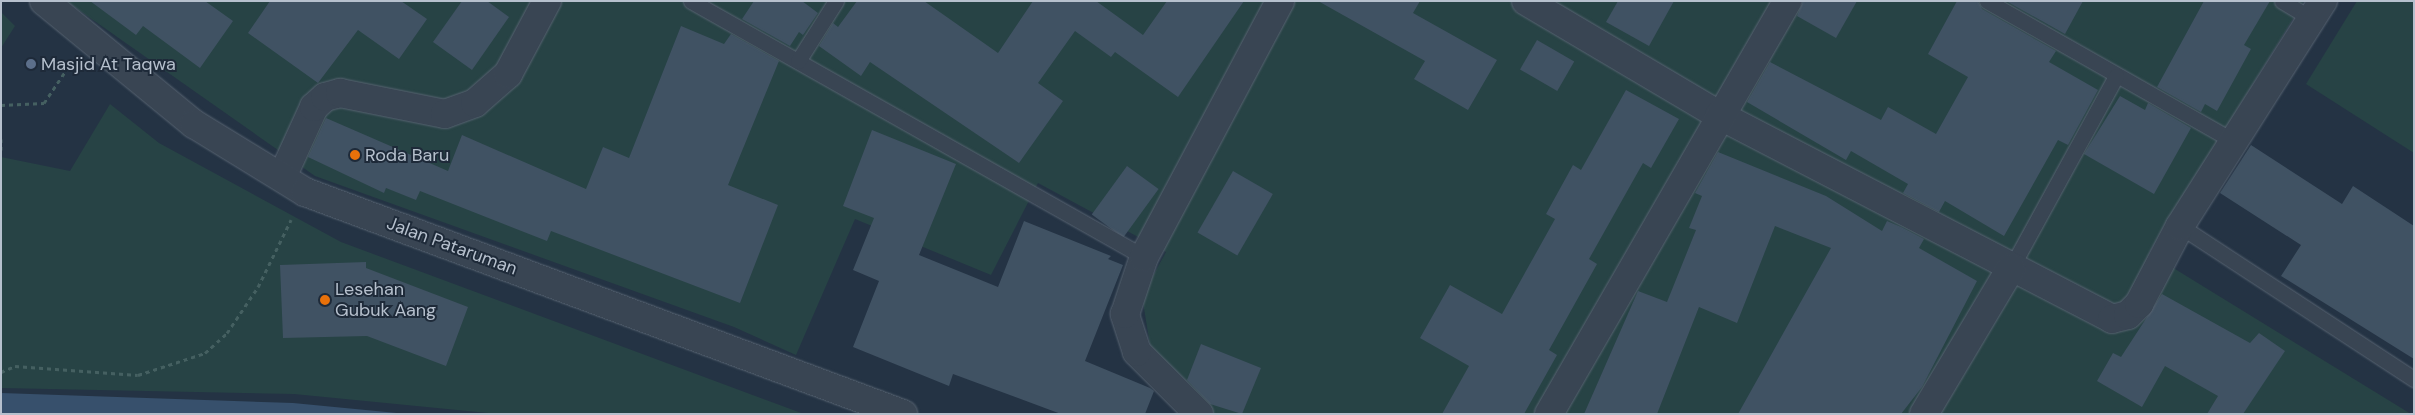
<!DOCTYPE html>
<html>
<head>
<meta charset="utf-8">
<style>
  body { margin:0 }
  #map { position:relative; width:2415px; height:415px; overflow:hidden; background:#243344; font-family:"DM Sans",sans-serif }
  div>[style] { position:absolute }
  .green>* { inset:0; background:#274345 }
  .water>* { inset:0; background:#37506c }
  .building>* { inset:0; background:#405263; transform-origin:0 0 }
  .path>* { height:3px; margin-top:-1.5px; transform-origin:0; background:repeating-linear-gradient(90deg,#456061 0 4px,transparent 0 8px) }
  .roads { filter:drop-shadow(0 0 1px #576371) drop-shadow(0 0 1px #576371) }
  .service>* { height:15px; margin:-7.5px; padding:0 7.5px; transform-origin:7.5px; border-radius:7.5px; background:#394553 }
  .minor>* { height:28px; margin:-14px; padding:0 14px; transform-origin:14px; border-radius:14px; background:#394553 }
  .tertiary>* { height:28px; margin:-14px; padding:0 14px; transform-origin:14px; border-radius:14px; background:#394553 }
  .dots>* { width:14px; height:14px; translate:-50% -50%; box-sizing:border-box; border:2px solid #1e2a39; border-radius:50% }
  span { translate:-50% -50%; white-space:nowrap; text-align:center; line-height:1.15; -webkit-text-stroke:4px #1e2a39; paint-order:stroke }
  .poi-label { font-size:18px; color:#b6c0cd }
  .left { translate:0 -50%; text-align:left }
  .street-label { font-size:18px; color:#b6c0cd }
  .frame { position:absolute; inset:0; border:2px solid #b6c0cd; pointer-events:none }
</style>
</head>
<body>
<div id="map">
  <div class="green">
    <div style="clip-path:polygon(66px 1px,2304px 1px,2149px 253px,2411px 414px,1212px 414px,1150px 345px,1142px 296px,1166px 252px,1038px 183px,991px 275px,855px 219px,796px 355px,734px 327px,315px 176px)"></div>
    <div style="clip-path:polygon(2357px 1px,2414px 1px,2414px 153px,2306px 84px)"></div>
    <div style="clip-path:polygon(1px 12px,15px 26px,1px 48px)"></div>
    <div style="clip-path:polygon(110px 104px,159px 143px,341px 242px,804px 414px,498px 414px,294px 394px,1px 388px,1px 157px,70px 171px)"></div>
  </div>
  <div class="water">
    <div style="clip-path:polygon(1px 393px,293px 403px,407px 414px,1px 414px)"></div>
  </div>
  <div class="building">
    <div style="clip-path:polygon(90px 1px,205px 1px,233px 21px,200px 68px,143px 26px,136px 35px)"></div>
    <div style="clip-path:polygon(270px 1px,401px 1px,427px 19px,399px 59px,358px 30px,318px 83px,248px 33px)"></div>
    <div style="clip-path:polygon(462px 1px,487px 1px,509px 17px,472px 70px,433px 42px)"></div>
    <div style="clip-path:polygon(754px 1px,802px 1px,818px 13px,803px 35px,799px 32px,790px 46px,742px 19px)"></div>
    <div style="clip-path:polygon(857px 1px,924px 1px,998px 53px,1033px 1px,1096px 1px,1143px 35px,1167px 1px,1244px 1px,1178px 97px,1115px 52px,1111px 57px,1075px 31px,1038px 83px,1063px 101px,1019px 163px,870px 62px,861px 76px,819px 46px,833px 23px,838px 27px)"></div>
    <div style="clip-path:polygon(1318px 1px,1420px 1px,1413px 13px,1497px 60px,1468px 110px,1414px 79px,1425px 61px)"></div>
    <div style="clip-path:polygon(1618px 1px,1674px 1px,1649px 46px,1606px 22px)"></div>
    <div style="clip-path:polygon(1803px 1px,1857px 1px,1836px 38px,1797px 16px)"></div>
    <div style="clip-path:polygon(1957px 1px,1978px 1px,1982px 9px,2056px 51px,2049px 62px,2098px 90px,2068px 145px,2058px 140px,2004px 236px,1945px 201px,1939px 212px,1903px 193px,1908px 184px,1851px 151px,1846px 160px,1747px 102px,1770px 62px,1881px 120px,1888px 107px,1936px 134px,1968px 77px,1928px 54px)"></div>
    <div style="clip-path:polygon(2006px 1px,2083px 1px,2065px 34px)"></div>
    <div style="clip-path:polygon(2204px 1px,2270px 1px,2244px 45px,2251px 49px,2217px 111px,2205px 104px,2201px 112px,2157px 87px)"></div>
    <div style="clip-path:polygon(681px 26px,724px 44px,731px 34px,779px 61px,728px 185px,778px 205px,740px 303px,551px 231px,547px 241px,420px 191px,416px 200px,386px 188px,384px 193px,308px 157px,326px 118px,448px 171px,462px 135px,586px 189px,603px 147px,629px 158px)"></div>
    <div style="left:1537px;top:40px;width:43px;height:34px;rotate:30deg"></div>
    <div style="clip-path:polygon(1626px 90px,1679px 119px,1651px 168px,1643px 163px,1589px 259px,1597px 264px,1549px 350px,1557px 355px,1524px 414px,1442px 414px,1469px 366px,1420px 338px,1450px 285px,1502px 314px,1555px 219px,1546px 214px,1573px 165px,1581px 170px)"></div>
    <div style="clip-path:polygon(2120px 96px,2145px 110px,2148px 103px,2191px 128px,2154px 194px,2084px 154px)"></div>
    <div style="clip-path:polygon(872px 130px,956px 164px,919px 255px,998px 287px,1024px 221px,1111px 256px,1108px 259px,1123px 265px,1085px 361px,1150px 388px,1154px 391px,1145px 414px,1061px 414px,953px 374px,949px 386px,853px 347px,879px 281px,853px 270px,874px 218px,843px 206px)"></div>
    <div style="clip-path:polygon(2251px 145px,2342px 204px,2353px 186px,2414px 226px,2414px 359px,2281px 276px,2301px 245px,2220px 193px)"></div>
    <div style="clip-path:polygon(1718px 152px,1826px 196px,1882px 231px,1887px 221px,1901px 227px,1924px 239px,1919px 248px,1977px 281px,1922px 387px,1901px 414px,1738px 414px,1831px 248px,1775px 226px,1737px 323px,1699px 307px,1657px 414px,1584px 414px,1638px 291px,1667px 302px,1696px 230px,1689px 228px,1702px 196px,1695px 193px)"></div>
    <div style="left:1127px;top:166px;width:39px;height:60px;rotate:36deg"></div>
    <div style="left:1233px;top:171px;width:46px;height:71px;rotate:30deg"></div>
    <div style="clip-path:polygon(366px 262px,366px 268px,468px 307px,446px 366px,367px 336px,283px 338px,280px 265px)"></div>
    <div style="clip-path:polygon(2162px 294px,2250px 343px,2259px 333px,2285px 351px,2243px 414px,2207px 414px,2218px 396px,2165px 366px,2142px 407px,2097px 381px,2113px 353px,2121px 357px)"></div>
    <div style="clip-path:polygon(1201px 344px,1261px 368px,1242px 414px,1210px 404px,1187px 380px)"></div>
  </div>
  <div class="path">
    <div style="left:1px;top:105px;width:43px;rotate:-2.7deg"></div>
    <div style="left:44px;top:103px;width:48px;rotate:-56deg"></div>
    <div style="left:1px;top:139px;width:11px;rotate:90deg"></div>
    <div style="left:1px;top:372px;width:15px;rotate:-23deg"></div>
    <div style="left:15px;top:366px;width:123px;rotate:4.2deg"></div>
    <div style="left:138px;top:375px;width:71px;rotate:-18.2deg"></div>
    <div style="left:205px;top:353px;width:30px;rotate:-42deg"></div>
    <div style="left:227px;top:333px;width:55px;rotate:-56deg"></div>
    <div style="left:258px;top:287px;width:75px;rotate:-63.8deg"></div>
  </div>
  <div class="roads">
    <div class="service">
      <div style="left:691px;top:1px;width:520px;rotate:29.47deg"></div>
      <div style="left:1987px;top:1px;width:285px;rotate:29.6deg"></div>
      <div style="left:2282px;top:1px;width:35px;rotate:31deg"></div>
      <div style="left:798px;top:61px;width:71px;rotate:-57.7deg"></div>
      <div style="left:2180px;top:226px;width:280px;rotate:33.2deg"></div>
      <div style="left:2011px;top:268px;width:219px;rotate:-61.3deg"></div>
    </div>
    <div class="minor">
      <div style="left:1526px;top:1px;width:224px;rotate:30.6deg"></div>
      <div style="left:1719px;top:115px;width:443px;rotate:27.4deg"></div>
      <div style="left:2112px;top:319px;width:16px;rotate:-14deg"></div>
      <div style="left:2128px;top:315px;width:16px;rotate:-45deg"></div>
      <div style="left:2139px;top:304px;width:88px;rotate:-62.3deg"></div>
      <div style="left:2180px;top:226px;width:267px;rotate:-57.6deg"></div>
      <div style="left:282px;top:177px;width:77px;rotate:-65.4deg"></div>
      <div style="left:314px;top:107px;width:15px;rotate:-42deg"></div>
      <div style="left:325px;top:97px;width:16px;rotate:-15deg"></div>
      <div style="left:340px;top:93px;width:107px;rotate:11.3deg"></div>
      <div style="left:445px;top:114px;width:32px;rotate:-20deg"></div>
      <div style="left:475px;top:103px;width:44px;rotate:-41.3deg"></div>
      <div style="left:508px;top:74px;width:83px;rotate:-61.9deg"></div>
      <div style="left:1199px;top:414px;width:88px;rotate:-135deg"></div>
      <div style="left:1137px;top:352px;width:40px;rotate:-108deg"></div>
      <div style="left:1125px;top:314px;width:60px;rotate:-71.6deg"></div>
      <div style="left:1144px;top:257px;width:290px;rotate:-62deg"></div>
      <div style="left:1549px;top:414px;width:477px;rotate:-60deg"></div>
      <div style="left:1924px;top:414px;width:170px;rotate:-59.2deg"></div>
    </div>
    <div class="tertiary">
      <div style="left:44px;top:1px;width:194px;rotate:39.4deg"></div>
      <div style="left:194px;top:124px;width:130px;rotate:31.5deg"></div>
      <div style="left:305px;top:192px;width:638px;rotate:20.37deg"></div>
    </div>
  </div>
  <div class="dots">
    <div style="left:31px;top:64px;background:#5c6f8a"></div>
    <div style="left:355px;top:155px;background:#e8710a"></div>
    <div style="left:325px;top:300px;background:#e8710a"></div>
  </div>
  <div class="poi-label">
    <span class="left" style="left:41px;top:64px">Masjid At Taqwa</span>
    <span class="left" style="left:365px;top:155px">Roda Baru</span>
    <span class="left" style="left:335px;top:300px">Lesehan<br>Gubuk Aang</span>
  </div>
  <div class="street-label">
    <span style="left:452px;top:246px;rotate:20deg">Jalan Pataruman</span>
  </div>
  <div class="frame"></div>
</div>
</body>
</html>
